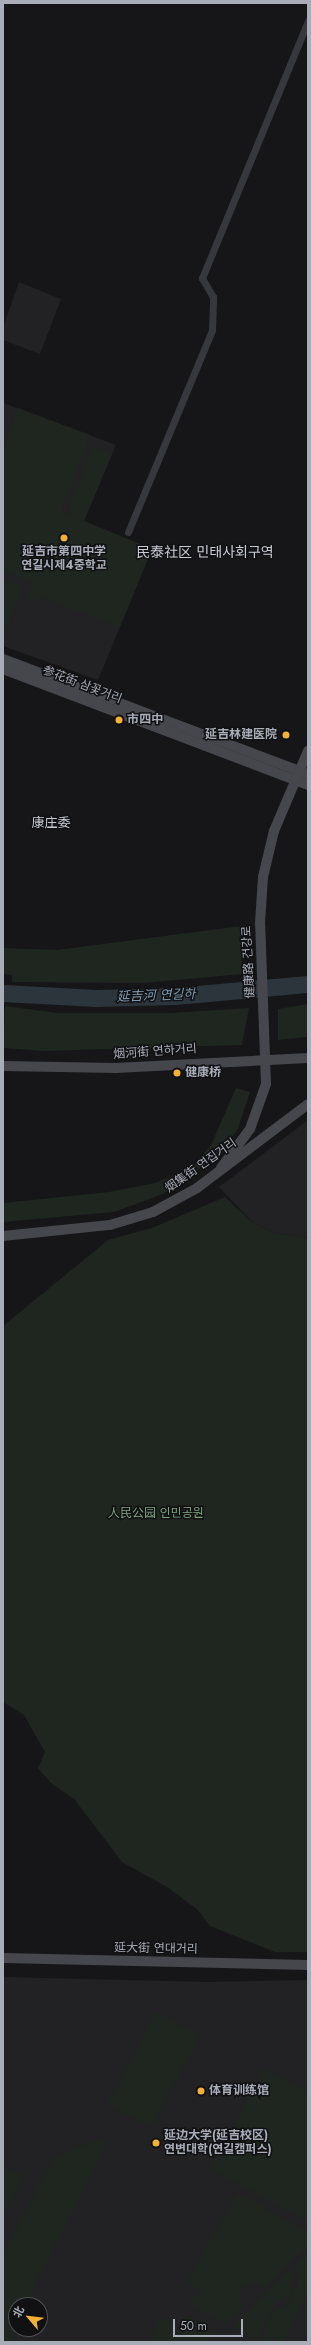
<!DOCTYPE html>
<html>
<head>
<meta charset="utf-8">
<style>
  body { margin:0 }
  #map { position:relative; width:311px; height:2345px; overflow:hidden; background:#161618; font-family:Jost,"Noto Sans SC","Noto Sans KR",sans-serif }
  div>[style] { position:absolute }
  .built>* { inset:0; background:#222225 }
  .green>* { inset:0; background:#1e261f; transform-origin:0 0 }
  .river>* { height:17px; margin:-8.5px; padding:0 8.5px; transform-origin:8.5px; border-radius:8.5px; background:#2c353c }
  .street>* { height:7px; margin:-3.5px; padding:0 3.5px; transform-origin:3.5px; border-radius:3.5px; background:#37383d }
  .secondary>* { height:10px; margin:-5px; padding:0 5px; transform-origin:5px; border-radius:5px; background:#45474d }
  .dots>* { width:11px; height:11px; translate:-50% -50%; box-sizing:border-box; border:2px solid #111113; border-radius:50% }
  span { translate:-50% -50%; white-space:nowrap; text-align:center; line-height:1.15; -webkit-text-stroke:3px #111113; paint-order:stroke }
  .poi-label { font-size:12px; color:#a8adb8; font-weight:700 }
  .left { translate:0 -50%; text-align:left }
  .right { translate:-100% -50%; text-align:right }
  .street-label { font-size:12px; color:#a8adb8 }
  .park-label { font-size:12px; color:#7fa381 }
  .neighbourhood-label { font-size:13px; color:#c9ccd4 }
  .water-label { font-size:13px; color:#7f9bb3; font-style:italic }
  .quarter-label { font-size:14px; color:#c9ccd4 }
  .frame { position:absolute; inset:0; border:4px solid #a8adb8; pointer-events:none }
  .north { position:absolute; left:8px; top:2297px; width:40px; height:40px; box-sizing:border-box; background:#111113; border:1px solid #4d4f55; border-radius:50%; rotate:298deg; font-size:11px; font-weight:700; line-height:16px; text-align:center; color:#a8adb8 }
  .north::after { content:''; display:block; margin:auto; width:14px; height:18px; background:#f2b134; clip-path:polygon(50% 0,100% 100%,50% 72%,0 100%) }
  .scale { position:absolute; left:173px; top:2319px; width:70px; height:18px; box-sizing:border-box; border:2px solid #a8adb8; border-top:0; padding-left:5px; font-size:12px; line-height:14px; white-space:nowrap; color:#a8adb8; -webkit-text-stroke:3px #111113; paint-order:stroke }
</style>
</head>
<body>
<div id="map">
  <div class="built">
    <div style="clip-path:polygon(19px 282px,61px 299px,40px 354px,3px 340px,3px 327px)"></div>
    <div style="clip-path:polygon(3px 403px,116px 445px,84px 521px,152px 549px,98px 680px,3px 646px)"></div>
    <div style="clip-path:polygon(308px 1120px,308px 1238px,275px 1233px,253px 1223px,219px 1187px)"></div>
    <div style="clip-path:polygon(evenodd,3px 1977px,207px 1982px,308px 1980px,308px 2342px,3px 2342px,3px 1977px,16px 2305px,40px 2305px,40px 2329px,16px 2329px,16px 2305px)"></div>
  </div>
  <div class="green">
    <div style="clip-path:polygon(18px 408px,90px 435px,60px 514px,67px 515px,93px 447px,112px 454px,84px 521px,152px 549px,120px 627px,40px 597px,38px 603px,28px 598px,33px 582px,3px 571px,3px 451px)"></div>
    <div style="clip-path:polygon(3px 579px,23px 586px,6px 632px,3px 631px)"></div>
    <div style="clip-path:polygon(241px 926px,242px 974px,143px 983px,12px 982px,12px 975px,3px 974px,3px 948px,57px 950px)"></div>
    <div style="clip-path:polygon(308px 1004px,308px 1037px,278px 1040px,278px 1009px)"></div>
    <div style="clip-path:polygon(5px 1006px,57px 1013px,170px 1013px,249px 1008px,242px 1045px,44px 1051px,3px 1048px)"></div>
    <div style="clip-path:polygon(236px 1088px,250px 1092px,237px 1131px,210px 1161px,163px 1194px,114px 1212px,3px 1222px,3px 1203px,109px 1192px,155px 1183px,182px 1172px,195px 1164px,211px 1145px)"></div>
    <div style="clip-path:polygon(225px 1197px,253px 1223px,275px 1233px,308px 1238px,308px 1952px,275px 1952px,210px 1926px,198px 1910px,167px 1887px,122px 1862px,75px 1800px,50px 1782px,38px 1768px,45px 1752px,24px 1715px,3px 1702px,3px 1326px,108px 1240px,152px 1228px)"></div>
    <div style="left:156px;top:2012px;width:50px;height:105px;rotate:28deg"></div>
    <div style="clip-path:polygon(265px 2068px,308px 2091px,308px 2221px,210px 2169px)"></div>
    <div style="clip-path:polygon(101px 2138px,108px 2142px,30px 2293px,33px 2295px,28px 2305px,16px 2305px,17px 2329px,10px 2342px,3px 2342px,3px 2255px,53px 2158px)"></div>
    <div style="clip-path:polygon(3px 2165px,24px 2176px,3px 2217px)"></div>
    <div style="clip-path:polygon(237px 2193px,308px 2231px,308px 2246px,264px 2288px,255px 2282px,245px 2285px,239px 2295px,243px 2307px,227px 2323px,190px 2305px,193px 2297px,203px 2291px,187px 2282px)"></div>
    <div style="clip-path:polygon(308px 2253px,308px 2294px,283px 2342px,272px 2337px,269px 2342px,260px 2342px,273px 2312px,288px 2302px,296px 2287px,298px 2279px,294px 2267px)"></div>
    <div style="clip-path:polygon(290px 2269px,293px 2278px,288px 2294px,271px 2308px,256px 2340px,233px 2327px)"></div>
    <div style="clip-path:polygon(185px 2314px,217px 2333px,207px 2342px,178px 2342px,178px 2329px)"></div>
    <div style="clip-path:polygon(161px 2316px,174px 2325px,175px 2342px,148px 2342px)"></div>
  </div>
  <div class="river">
    <div style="left:3px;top:993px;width:93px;rotate:3.1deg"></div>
    <div style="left:96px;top:998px;width:79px;rotate:-1.5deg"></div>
    <div style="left:175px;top:996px;width:134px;rotate:-5.2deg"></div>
  </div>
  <div class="street">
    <div style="left:128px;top:532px;width:219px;rotate:-67.4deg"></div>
    <div style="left:212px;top:330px;width:33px;rotate:-88deg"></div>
    <div style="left:213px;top:297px;width:22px;rotate:-120deg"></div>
    <div style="left:202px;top:278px;width:278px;rotate:-67.6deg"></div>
  </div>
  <div class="secondary">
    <div style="left:3px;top:659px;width:326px;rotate:20.7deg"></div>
    <div style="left:3px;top:669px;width:326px;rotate:20.8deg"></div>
    <div style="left:3px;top:1066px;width:113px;rotate:1deg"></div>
    <div style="left:116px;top:1068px;width:192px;rotate:-3deg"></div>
    <div style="left:221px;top:1168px;width:49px;rotate:-53.4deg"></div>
    <div style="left:250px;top:1129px;width:48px;rotate:-70.4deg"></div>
    <div style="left:266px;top:1084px;width:161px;rotate:-92.1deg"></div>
    <div style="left:260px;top:923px;width:46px;rotate:-86.3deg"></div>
    <div style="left:263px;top:877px;width:47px;rotate:-76.6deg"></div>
    <div style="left:274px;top:831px;width:87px;rotate:-67deg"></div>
    <div style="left:3px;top:1236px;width:108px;rotate:-5.9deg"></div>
    <div style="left:110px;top:1225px;width:45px;rotate:-16.8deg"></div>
    <div style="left:153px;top:1212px;width:50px;rotate:-28.6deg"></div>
    <div style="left:197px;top:1188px;width:139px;rotate:-37.1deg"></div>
    <div style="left:3px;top:1958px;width:305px;rotate:1.3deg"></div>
  </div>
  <div class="dots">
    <div style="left:64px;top:538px;background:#f2b134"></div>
    <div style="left:119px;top:720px;background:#f2b134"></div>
    <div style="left:286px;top:735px;background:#f2b134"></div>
    <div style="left:177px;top:1073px;background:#f2b134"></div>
    <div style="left:201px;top:2091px;background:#f2b134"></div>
    <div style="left:156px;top:2143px;background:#f2b134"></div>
  </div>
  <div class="poi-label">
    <span style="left:64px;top:559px">延吉市第四中学<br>연길시제4중학교</span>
    <span class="left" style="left:127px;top:720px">市四中</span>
    <span class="right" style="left:277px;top:735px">延吉林建医院</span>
    <span class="left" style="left:185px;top:1073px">健康桥</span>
    <span class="left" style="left:209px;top:2091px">体育训练馆</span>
    <span class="left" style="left:164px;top:2143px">延边大学(延吉校区)<br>연변대학(연길캠퍼스)</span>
  </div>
  <div class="street-label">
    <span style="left:82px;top:685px;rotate:21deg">参花街 삼꽃거리</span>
    <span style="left:249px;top:962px;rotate:-93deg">健康路 건강로</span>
    <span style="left:155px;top:1052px;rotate:-4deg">烟河街 연하거리</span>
    <span style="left:201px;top:1166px;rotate:-35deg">烟集街 연집거리</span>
    <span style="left:156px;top:1949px;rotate:1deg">延大街 연대거리</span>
  </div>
  <div class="park-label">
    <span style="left:156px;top:1514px">人民公园 인민공원</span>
  </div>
  <div class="neighbourhood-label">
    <span style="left:51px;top:823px">康庄委</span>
  </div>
  <div class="water-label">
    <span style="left:156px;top:996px;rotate:-2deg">延吉河 연길하</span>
  </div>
  <div class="quarter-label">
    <span style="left:205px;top:552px">民泰社区 민태사회구역</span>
  </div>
  <div class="frame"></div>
  <div class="north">北</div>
  <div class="scale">50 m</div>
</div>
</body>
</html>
